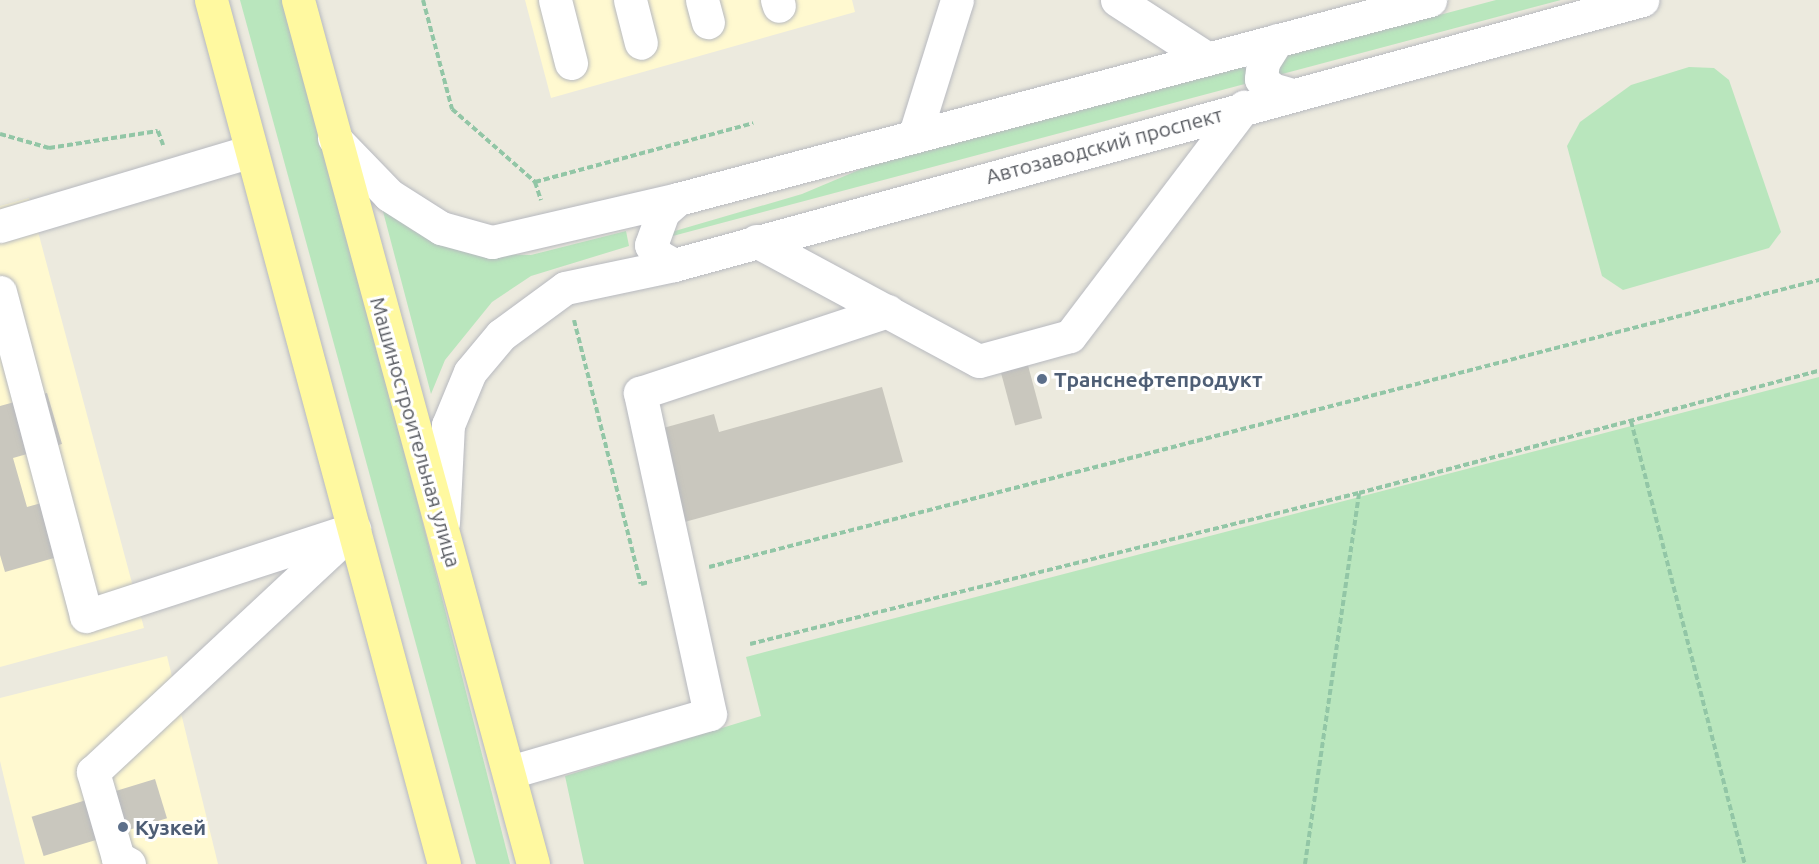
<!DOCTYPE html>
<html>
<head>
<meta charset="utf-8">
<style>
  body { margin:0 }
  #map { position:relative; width:1819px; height:864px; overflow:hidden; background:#eceade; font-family:Ubuntu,sans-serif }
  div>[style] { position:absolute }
  .commercial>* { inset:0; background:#fff9d0 }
  .green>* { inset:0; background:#b9e6bd }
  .building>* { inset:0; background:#c9c7be; transform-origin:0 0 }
  .path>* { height:4px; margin-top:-2px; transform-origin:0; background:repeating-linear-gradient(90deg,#92c6a6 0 6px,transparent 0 9px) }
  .roads { filter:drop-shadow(0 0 2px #b7b9bf) drop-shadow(0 0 2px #b7b9bf) }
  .minor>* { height:33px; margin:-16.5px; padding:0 16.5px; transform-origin:16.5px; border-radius:16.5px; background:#fff }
  .major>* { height:33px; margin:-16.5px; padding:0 16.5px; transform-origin:16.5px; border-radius:16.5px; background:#fff9a0 }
  .dots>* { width:16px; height:16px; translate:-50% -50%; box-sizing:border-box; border:3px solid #fff; border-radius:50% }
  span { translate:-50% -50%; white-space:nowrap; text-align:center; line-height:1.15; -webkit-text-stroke:6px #fff; paint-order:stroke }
  .street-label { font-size:21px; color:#585b61 }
  .service-label { font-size:21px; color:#4e5e75; font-weight:700 }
  .left { translate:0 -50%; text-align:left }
</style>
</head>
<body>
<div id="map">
  <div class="commercial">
    <div style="clip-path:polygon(525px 0,852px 0,855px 12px,551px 98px)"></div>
    <div style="clip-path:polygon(29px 198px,144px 628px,0 667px,0 206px)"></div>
    <div style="clip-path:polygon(167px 656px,218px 864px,25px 864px,0 761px,0 698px)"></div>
  </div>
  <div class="green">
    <div style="clip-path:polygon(240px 0,283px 0,418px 504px,510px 864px,476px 864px)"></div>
    <div style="clip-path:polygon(1496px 0,1561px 0,669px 237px,668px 233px,802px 194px,866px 167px)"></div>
    <div style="clip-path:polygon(1689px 67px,1714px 68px,1729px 80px,1781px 232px,1769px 248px,1623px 290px,1602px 276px,1567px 146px,1580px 122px,1631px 85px)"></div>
    <div style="clip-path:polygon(380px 200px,412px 230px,448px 246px,492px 254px,531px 255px,626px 231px,629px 246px,531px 276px,492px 302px,445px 360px,431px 394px)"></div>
    <div style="clip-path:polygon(1819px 377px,1819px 864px,584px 864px,565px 776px,761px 716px,746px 657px)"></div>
  </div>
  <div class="building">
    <div style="left:1022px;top:343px;width:78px;height:28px;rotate:75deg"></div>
    <div style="clip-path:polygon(882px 387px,903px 462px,681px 523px,656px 430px,714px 414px,719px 432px)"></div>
    <div style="clip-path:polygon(47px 393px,62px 444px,13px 458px,27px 507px,45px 502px,61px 556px,5px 572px,0 555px,0 406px)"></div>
    <div style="left:155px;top:779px;width:41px;height:129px;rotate:73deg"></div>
  </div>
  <div class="path">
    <div style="left:423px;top:0;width:113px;rotate:75.1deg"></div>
    <div style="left:452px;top:109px;width:111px;rotate:41.3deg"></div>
    <div style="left:535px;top:182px;width:19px;rotate:72deg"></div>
    <div style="left:0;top:134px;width:51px;rotate:15.9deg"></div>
    <div style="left:49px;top:148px;width:110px;rotate:-8.9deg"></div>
    <div style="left:158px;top:131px;width:15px;rotate:70deg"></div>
    <div style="left:535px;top:182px;width:226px;rotate:-15.1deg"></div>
    <div style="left:574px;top:320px;width:272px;rotate:75.8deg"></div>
    <div style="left:641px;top:584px;width:8px;rotate:-14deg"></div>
    <div style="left:1631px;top:421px;width:457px;rotate:75.6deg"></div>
    <div style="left:709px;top:567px;width:1147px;rotate:-14.5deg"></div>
    <div style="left:750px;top:644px;width:627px;rotate:-13.93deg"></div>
    <div style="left:1359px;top:493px;width:476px;rotate:-14.9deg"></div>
    <div style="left:1305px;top:864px;width:374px;rotate:-81.7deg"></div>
  </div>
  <div class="roads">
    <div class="minor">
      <div style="left:555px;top:0;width:65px;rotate:75.7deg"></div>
      <div style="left:630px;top:0;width:44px;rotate:75.7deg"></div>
      <div style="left:702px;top:0;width:23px;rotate:75deg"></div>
      <div style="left:777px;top:0;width:6px;rotate:72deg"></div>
      <div style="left:1117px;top:0;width:105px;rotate:32.9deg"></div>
      <div style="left:1277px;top:40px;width:26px;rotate:122deg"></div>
      <div style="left:1263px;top:62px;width:17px;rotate:97deg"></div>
      <div style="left:1261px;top:79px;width:15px;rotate:42deg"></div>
      <div style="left:1272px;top:89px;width:19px;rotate:16deg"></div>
      <div style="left:915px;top:134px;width:140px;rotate:-72.6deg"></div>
      <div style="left:334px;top:138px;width:79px;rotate:46deg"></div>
      <div style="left:389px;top:195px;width:62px;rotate:32.4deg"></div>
      <div style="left:441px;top:228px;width:53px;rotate:15.4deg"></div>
      <div style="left:492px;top:242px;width:191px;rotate:-13deg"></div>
      <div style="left:678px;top:199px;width:778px;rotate:-14.82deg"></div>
      <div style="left:0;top:226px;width:262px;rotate:-16.6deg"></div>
      <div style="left:756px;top:241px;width:253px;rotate:28.3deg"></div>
      <div style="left:979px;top:361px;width:94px;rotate:-15.4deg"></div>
      <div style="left:1070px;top:336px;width:288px;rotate:-52.8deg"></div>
      <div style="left:674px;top:265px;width:18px;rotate:-151deg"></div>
      <div style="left:658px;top:256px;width:13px;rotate:-122deg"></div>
      <div style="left:651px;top:245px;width:35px;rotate:-70deg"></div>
      <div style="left:663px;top:212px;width:20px;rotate:-41deg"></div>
      <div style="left:0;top:292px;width:335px;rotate:75.1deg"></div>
      <div style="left:86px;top:616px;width:282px;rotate:-18deg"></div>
      <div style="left:443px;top:523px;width:98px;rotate:-87.1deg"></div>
      <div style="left:448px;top:425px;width:57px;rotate:-67.5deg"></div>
      <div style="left:470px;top:372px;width:48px;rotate:-50deg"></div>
      <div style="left:501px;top:335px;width:79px;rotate:-36.3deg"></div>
      <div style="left:565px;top:288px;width:111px;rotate:-11.9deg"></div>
      <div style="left:674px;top:265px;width:1004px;rotate:-15.31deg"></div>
      <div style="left:510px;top:772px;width:208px;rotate:-16.2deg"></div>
      <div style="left:710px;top:714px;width:329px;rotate:-102.3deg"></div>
      <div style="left:640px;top:393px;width:261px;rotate:-18.3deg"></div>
      <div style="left:129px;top:864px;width:13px;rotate:-151deg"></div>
      <div style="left:118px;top:858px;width:90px;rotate:-106.2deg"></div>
      <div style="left:93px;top:772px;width:346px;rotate:-43deg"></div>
    </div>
    <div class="major">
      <div style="left:211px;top:0;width:895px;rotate:74.91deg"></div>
      <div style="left:298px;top:0;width:895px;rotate:74.78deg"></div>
    </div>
  </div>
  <div class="dots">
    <div style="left:1042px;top:379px;background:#5c6f8a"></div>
    <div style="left:123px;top:827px;background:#5c6f8a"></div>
  </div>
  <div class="street-label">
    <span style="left:1104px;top:145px;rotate:-15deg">Автозаводский проспект</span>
    <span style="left:416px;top:432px;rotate:74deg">Машиностроительная улица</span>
  </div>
  <div class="service-label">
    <span class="left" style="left:1054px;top:379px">Транснефтепродукт</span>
    <span class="left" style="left:135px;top:827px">Кузкей</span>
  </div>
</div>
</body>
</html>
